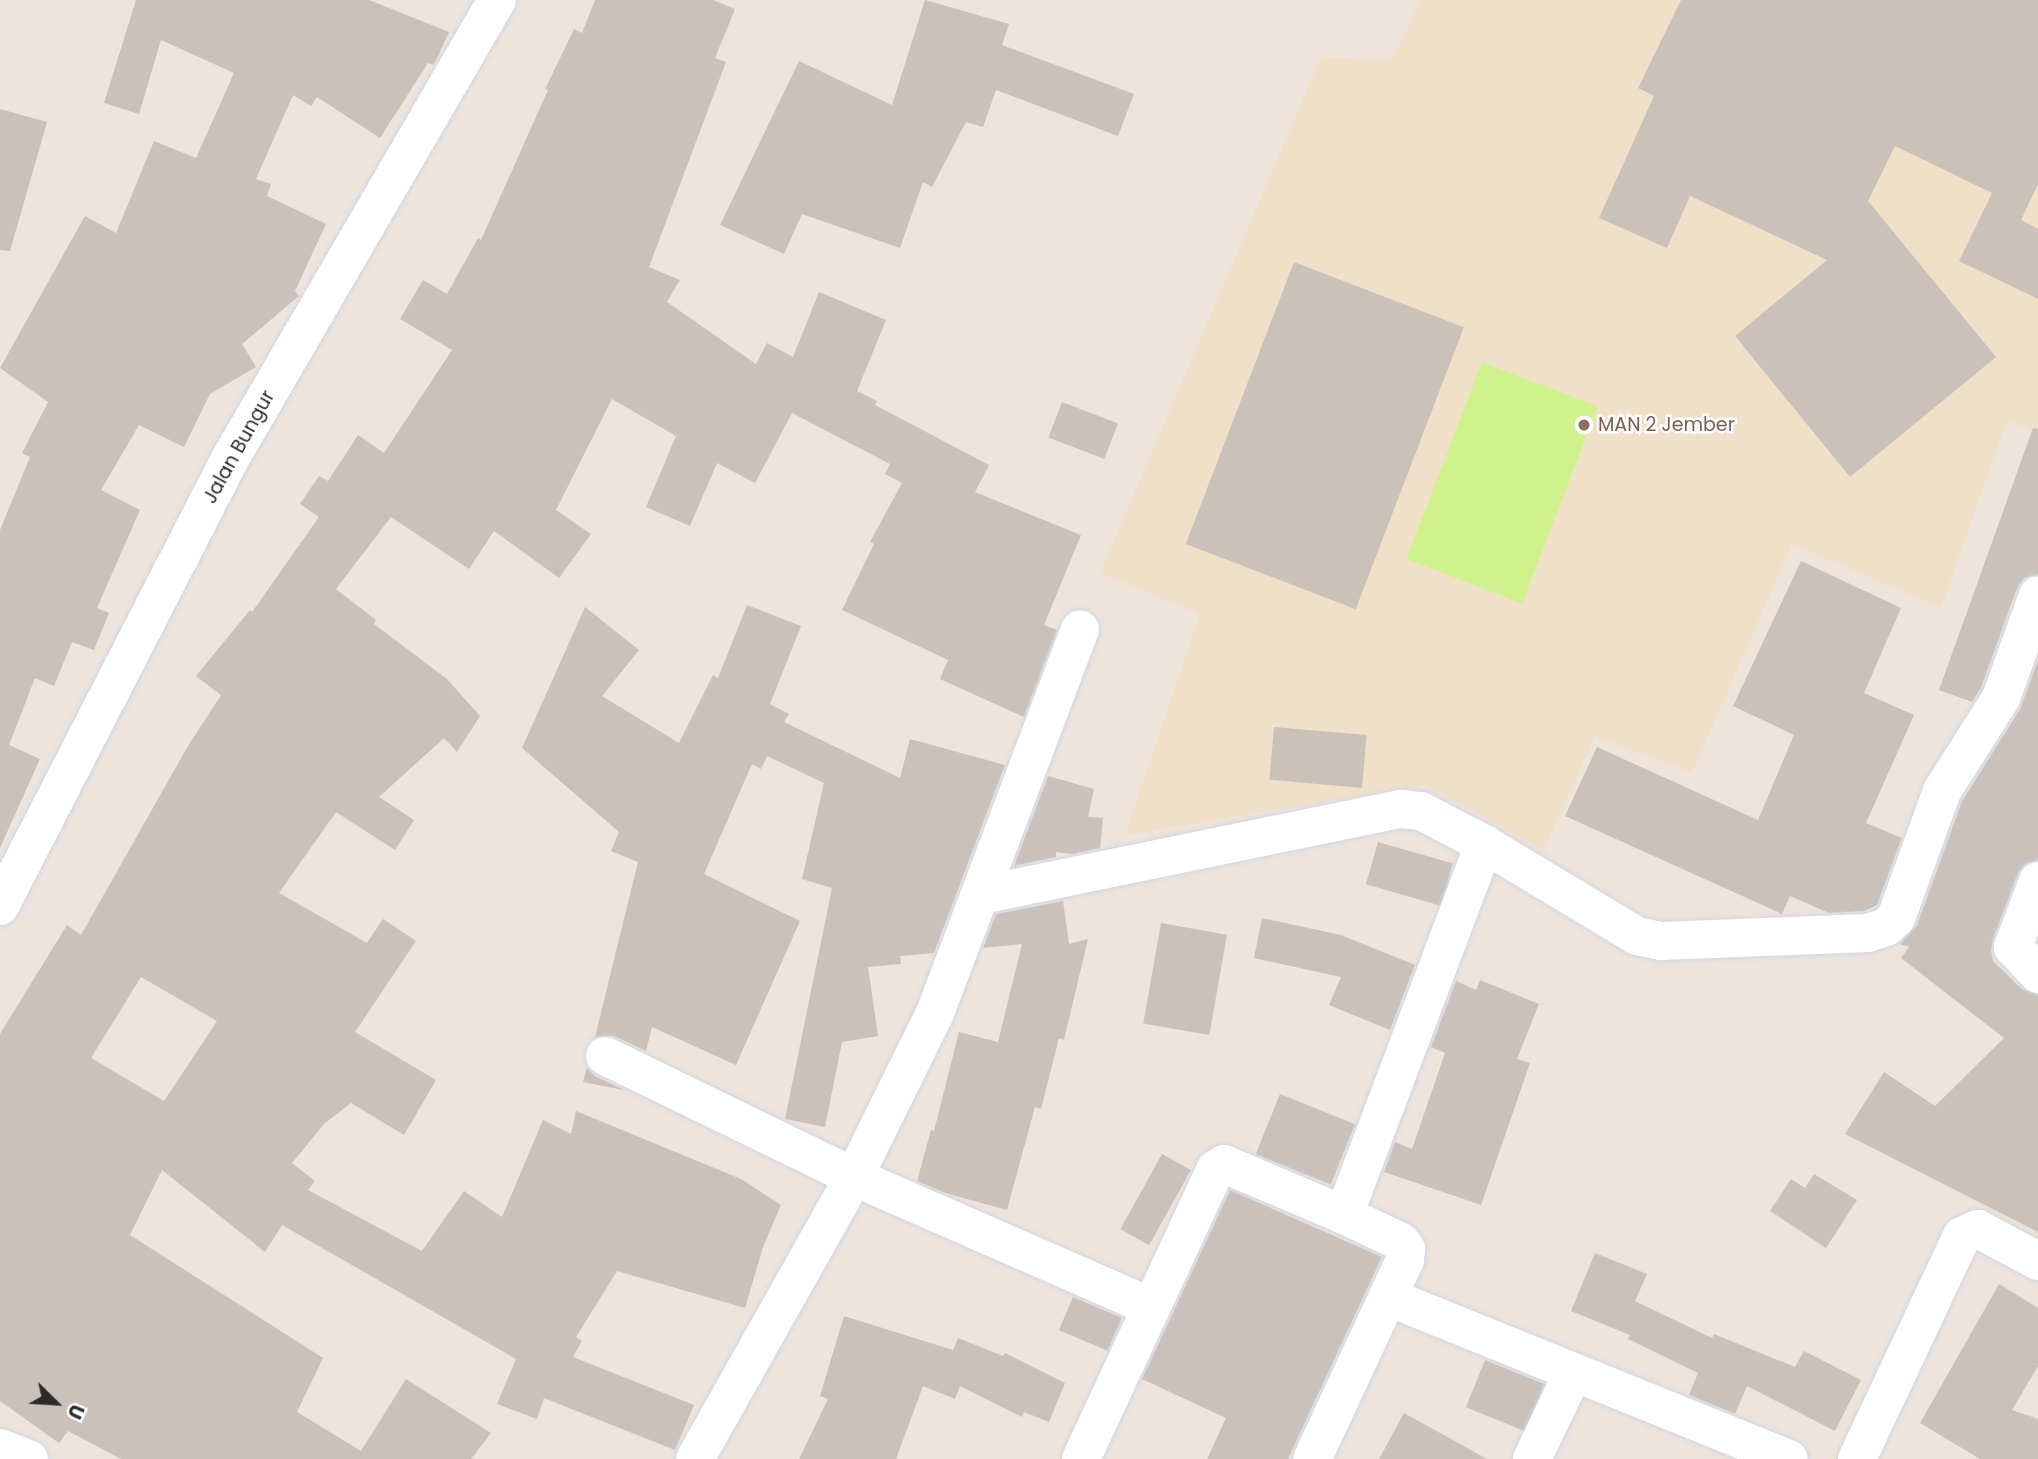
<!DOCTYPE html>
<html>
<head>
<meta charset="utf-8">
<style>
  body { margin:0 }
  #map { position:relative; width:2038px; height:1459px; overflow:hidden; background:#eee4db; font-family:Poppins,sans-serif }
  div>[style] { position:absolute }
  .education>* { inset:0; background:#f1e0c8 }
  .pitch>* { inset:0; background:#d0f28c; transform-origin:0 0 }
  .building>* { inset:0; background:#c9c1ba; transform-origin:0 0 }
  .roads { filter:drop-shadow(0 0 2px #d0d6e5) drop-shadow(0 0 2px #d0d6e5) }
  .minor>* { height:38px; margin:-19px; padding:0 19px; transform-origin:19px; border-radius:19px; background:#fff }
  .dots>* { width:19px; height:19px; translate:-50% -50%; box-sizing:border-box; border:4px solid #fff; border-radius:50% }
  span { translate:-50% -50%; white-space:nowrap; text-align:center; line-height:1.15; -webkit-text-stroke:5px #fff; paint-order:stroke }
  .education-label { font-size:19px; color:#785e54 }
  .left { translate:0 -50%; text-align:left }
  .street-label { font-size:19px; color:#2a2a2a }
  .north { position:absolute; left:21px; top:1368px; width:70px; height:70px; -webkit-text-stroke:5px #fff; paint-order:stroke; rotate:114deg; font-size:19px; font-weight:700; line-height:28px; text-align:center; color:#2a2a2a }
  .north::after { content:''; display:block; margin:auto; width:24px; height:32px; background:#2a2a2a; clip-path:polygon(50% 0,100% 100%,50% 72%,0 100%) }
</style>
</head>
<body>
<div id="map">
  <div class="education">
    <div style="clip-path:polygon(1421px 0,2038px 0,2038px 432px,2007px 420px,1941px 608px,1792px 544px,1692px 773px,1595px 736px,1544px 850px,1426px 785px,1125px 835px,1200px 614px,1100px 573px,1321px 57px,1392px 61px)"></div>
  </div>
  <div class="pitch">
    <div style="left:1482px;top:362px;width:124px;height:211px;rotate:21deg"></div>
  </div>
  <div class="building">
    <div style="clip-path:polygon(136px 0,369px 0,449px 32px,434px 65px,428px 63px,380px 138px,317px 97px,311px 106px,293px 95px,256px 179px,271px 184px,267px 196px,326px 224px,295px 291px,299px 296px,242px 344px,256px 367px,210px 394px,184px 447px,139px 425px,101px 490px,140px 510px,97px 608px,109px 613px,94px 650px,72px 642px,54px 686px,35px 678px,9px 745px,40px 759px,0 848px,0 530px,30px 457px,22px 453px,48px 402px,0 368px,85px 216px,116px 233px,154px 141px,196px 158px,234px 73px,161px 40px,139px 114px,104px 103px)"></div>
    <div style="clip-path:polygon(evenodd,595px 0,713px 0,735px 9px,715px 58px,726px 62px,649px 267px,680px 280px,667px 302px,756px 364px,767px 343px,793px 357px,819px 292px,886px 320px,857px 391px,877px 401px,875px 405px,989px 465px,975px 492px,1081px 535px,1044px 625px,1057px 630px,1024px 717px,940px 679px,948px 660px,842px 610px,874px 544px,870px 542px,902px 483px,885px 474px,890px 464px,792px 413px,755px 483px,717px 463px,690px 526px,646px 507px,676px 436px,612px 399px,556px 510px,591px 534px,559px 578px,494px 531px,469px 569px,391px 517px,336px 589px,376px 620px,374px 624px,447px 679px,480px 716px,457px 752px,444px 738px,379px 797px,414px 820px,395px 850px,336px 812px,279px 893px,367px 943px,383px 919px,416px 941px,355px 1032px,436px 1080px,404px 1135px,351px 1103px,324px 1124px,292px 1163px,315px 1181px,308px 1190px,422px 1251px,464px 1191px,502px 1217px,543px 1120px,571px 1134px,576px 1111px,741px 1179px,781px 1205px,763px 1247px,745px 1308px,617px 1271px,576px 1337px,582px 1341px,573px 1357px,694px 1405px,675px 1450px,544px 1398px,537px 1419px,497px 1404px,516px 1359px,282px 1225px,265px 1252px,162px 1170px,130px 1235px,323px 1358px,297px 1412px,361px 1451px,406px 1379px,491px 1433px,471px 1459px,121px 1459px,68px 1431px,59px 1443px,0 1401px,0 1034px,67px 925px,81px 935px,188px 746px,221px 695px,196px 676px,250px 610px,252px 612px,319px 517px,300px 504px,319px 476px,328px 481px,358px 435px,384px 453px,452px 350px,400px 319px,423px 280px,447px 294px,478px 238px,481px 240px,548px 90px,545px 89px,574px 29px,582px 33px,595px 0,141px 977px,217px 1021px,164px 1101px,91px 1058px,141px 977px)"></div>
    <div style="clip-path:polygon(925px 0,1009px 24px,1002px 45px,1134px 94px,1118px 136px,996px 90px,983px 127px,966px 122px,932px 187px,923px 182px,900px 248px,802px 214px,784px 254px,720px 225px,799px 61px,892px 105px)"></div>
    <div style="clip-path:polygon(1681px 0,2038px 0,2038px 184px,2021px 220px,2038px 229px,2038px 299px,1959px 261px,1992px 193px,1895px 146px,1868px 201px,1996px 357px,1850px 477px,1735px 336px,1827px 260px,1690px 196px,1667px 248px,1599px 218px,1654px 96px,1638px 88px)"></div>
    <div style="clip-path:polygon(0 109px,47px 122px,10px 251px,0 250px)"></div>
    <div style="left:1294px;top:262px;width:182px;height:302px;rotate:21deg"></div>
    <div style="left:1062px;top:402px;width:60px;height:38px;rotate:21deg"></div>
    <div style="clip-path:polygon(2033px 428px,2038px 429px,2038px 574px,2024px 578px,2017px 588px,1981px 688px,1972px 702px,1939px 690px)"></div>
    <div style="clip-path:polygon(1801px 561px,1901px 608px,1864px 693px,1914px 715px,1866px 823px,1902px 838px,1877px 905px,1864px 911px,1829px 913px,1790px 896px,1782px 914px,1565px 816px,1597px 747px,1758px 820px,1794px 735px,1733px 706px)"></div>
    <div style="clip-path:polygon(747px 605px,801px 626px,770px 704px,789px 714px,784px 722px,900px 778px,910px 739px,1005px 765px,934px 953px,900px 956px,901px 964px,868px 967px,878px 1036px,842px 1042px,825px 1127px,785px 1119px,832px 888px,802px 879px,824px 783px,767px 756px,761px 769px,752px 764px,704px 874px,800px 921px,736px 1065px,652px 1027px,646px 1051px,614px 1036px,595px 1037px,638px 862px,611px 851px,619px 832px,522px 748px,585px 607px,639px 650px,602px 696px,679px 743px,713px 675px,718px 678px)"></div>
    <div style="clip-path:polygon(2038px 660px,2038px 860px,2025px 864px,2018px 873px,1993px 939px,1991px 950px,1993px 961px,2022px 989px,2038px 995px,2038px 1232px,1845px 1134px,1884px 1072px,1935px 1106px,2004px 1038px,1901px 958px,1909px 947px,1900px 944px,1917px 925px,1962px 801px,2020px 709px)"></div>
    <div style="left:1274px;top:727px;width:93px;height:53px;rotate:5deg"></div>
    <div style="clip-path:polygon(1048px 776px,1094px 789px,1088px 817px,1103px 818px,1100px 848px,1073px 854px,1056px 852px,1056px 857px,1014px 866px)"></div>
    <div style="left:1378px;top:842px;width:78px;height:44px;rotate:16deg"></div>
    <div style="clip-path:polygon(1063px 901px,1069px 944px,1088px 939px,1064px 1040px,1059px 1038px,1041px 1109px,1035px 1107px,1007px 1210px,945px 1193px,917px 1181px,931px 1130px,934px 1131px,959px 1032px,998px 1042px,1022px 944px,983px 948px,996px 914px)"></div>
    <div style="clip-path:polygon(1262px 918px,1341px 935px,1415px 965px,1390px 1030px,1329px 1005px,1341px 977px,1254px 958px)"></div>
    <div style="left:1161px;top:923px;width:67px;height:102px;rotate:10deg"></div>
    <div style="clip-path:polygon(1480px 980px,1539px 1004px,1517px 1059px,1530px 1063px,1481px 1205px,1384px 1172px,1395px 1142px,1412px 1149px,1445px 1053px,1431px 1047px,1456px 981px,1476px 990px)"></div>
    <div style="clip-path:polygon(587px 1068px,595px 1076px,624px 1090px,583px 1082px)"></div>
    <div style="left:1280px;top:1094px;width:81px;height:65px;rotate:22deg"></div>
    <div style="left:1162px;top:1154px;width:33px;height:86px;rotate:29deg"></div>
    <div style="clip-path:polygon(1814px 1174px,1857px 1200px,1826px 1248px,1770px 1211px,1791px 1179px,1805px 1188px)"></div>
    <div style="clip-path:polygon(1230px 1190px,1382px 1257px,1288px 1459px,1207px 1459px,1226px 1418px,1142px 1379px)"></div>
    <div style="clip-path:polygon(1595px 1253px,1647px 1274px,1635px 1301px,1712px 1338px,1714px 1334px,1795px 1367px,1804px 1351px,1861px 1380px,1835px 1431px,1747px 1386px,1735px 1414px,1689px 1395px,1698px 1373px,1628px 1339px,1630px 1335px,1571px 1311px)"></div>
    <div style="clip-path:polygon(1999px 1284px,2038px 1308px,2038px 1366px,2012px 1410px,2038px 1419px,2038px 1459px,1980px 1459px,1920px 1423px)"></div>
    <div style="left:1073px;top:1297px;width:53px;height:36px;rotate:23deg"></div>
    <div style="clip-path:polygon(844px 1316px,953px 1350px,958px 1338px,1003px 1356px,1005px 1353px,1065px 1383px,1049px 1422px,1024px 1412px,1022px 1417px,960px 1386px,955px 1399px,923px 1386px,896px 1459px,799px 1459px,828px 1399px,820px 1396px)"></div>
    <div style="left:1485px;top:1360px;width:64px;height:51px;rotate:22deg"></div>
    <div style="clip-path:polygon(1404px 1413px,1487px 1459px,1379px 1459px)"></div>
  </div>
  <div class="roads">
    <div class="minor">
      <div style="left:2038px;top:881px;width:71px;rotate:110.7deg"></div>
      <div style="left:2013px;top:947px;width:37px;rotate:47deg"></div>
      <div style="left:981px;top:895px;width:429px;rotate:-11.6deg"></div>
      <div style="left:1401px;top:809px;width:20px;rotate:6deg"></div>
      <div style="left:1421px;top:811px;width:71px;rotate:27.6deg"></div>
      <div style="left:1484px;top:844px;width:179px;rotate:31deg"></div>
      <div style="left:1637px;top:936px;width:25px;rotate:12deg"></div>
      <div style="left:1661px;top:941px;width:207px;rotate:-2.2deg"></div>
      <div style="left:1868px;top:933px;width:19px;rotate:-18deg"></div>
      <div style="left:1886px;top:927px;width:13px;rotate:-42deg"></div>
      <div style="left:1896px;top:918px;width:135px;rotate:-70.1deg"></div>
      <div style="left:1942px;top:791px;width:110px;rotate:-57.6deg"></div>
      <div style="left:2001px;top:698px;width:109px;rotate:-70.2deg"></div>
      <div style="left:0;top:906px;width:503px;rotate:-62.77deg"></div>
      <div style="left:230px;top:459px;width:531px;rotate:-59.81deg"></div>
      <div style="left:605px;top:1056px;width:277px;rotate:25.9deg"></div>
      <div style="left:854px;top:1177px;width:324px;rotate:23.6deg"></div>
      <div style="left:1344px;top:1215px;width:397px;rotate:-69.3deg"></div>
      <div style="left:1388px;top:1297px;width:432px;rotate:22deg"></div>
      <div style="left:0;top:1448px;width:31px;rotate:21deg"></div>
      <div style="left:695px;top:1459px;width:324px;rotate:-60.6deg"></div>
      <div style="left:854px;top:1177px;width:183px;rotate:-63.7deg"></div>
      <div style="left:935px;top:1013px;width:410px;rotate:-69.3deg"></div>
      <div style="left:1081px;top:1459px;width:319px;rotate:-65.1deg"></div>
      <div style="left:1215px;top:1170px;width:11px;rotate:-34deg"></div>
      <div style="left:1224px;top:1164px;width:130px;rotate:23deg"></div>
      <div style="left:1344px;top:1215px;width:63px;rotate:25.3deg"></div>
      <div style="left:1401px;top:1242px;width:9px;rotate:54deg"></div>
      <div style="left:1406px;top:1249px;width:11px;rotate:95deg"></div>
      <div style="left:1405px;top:1260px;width:220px;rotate:115deg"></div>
      <div style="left:1532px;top:1459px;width:95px;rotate:-64.5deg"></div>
      <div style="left:1857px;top:1459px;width:246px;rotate:-64.8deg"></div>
      <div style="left:1962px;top:1236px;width:17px;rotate:-24deg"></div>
      <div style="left:1978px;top:1229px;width:68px;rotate:28.1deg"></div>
    </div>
  </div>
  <div class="dots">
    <div style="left:1584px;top:425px;background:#8d6e63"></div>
  </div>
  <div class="education-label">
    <span class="left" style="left:1598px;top:425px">MAN 2 Jember</span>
  </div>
  <div class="street-label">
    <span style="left:239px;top:447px;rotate:-61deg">Jalan Bungur</span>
  </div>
  <div class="north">U</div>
</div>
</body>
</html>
